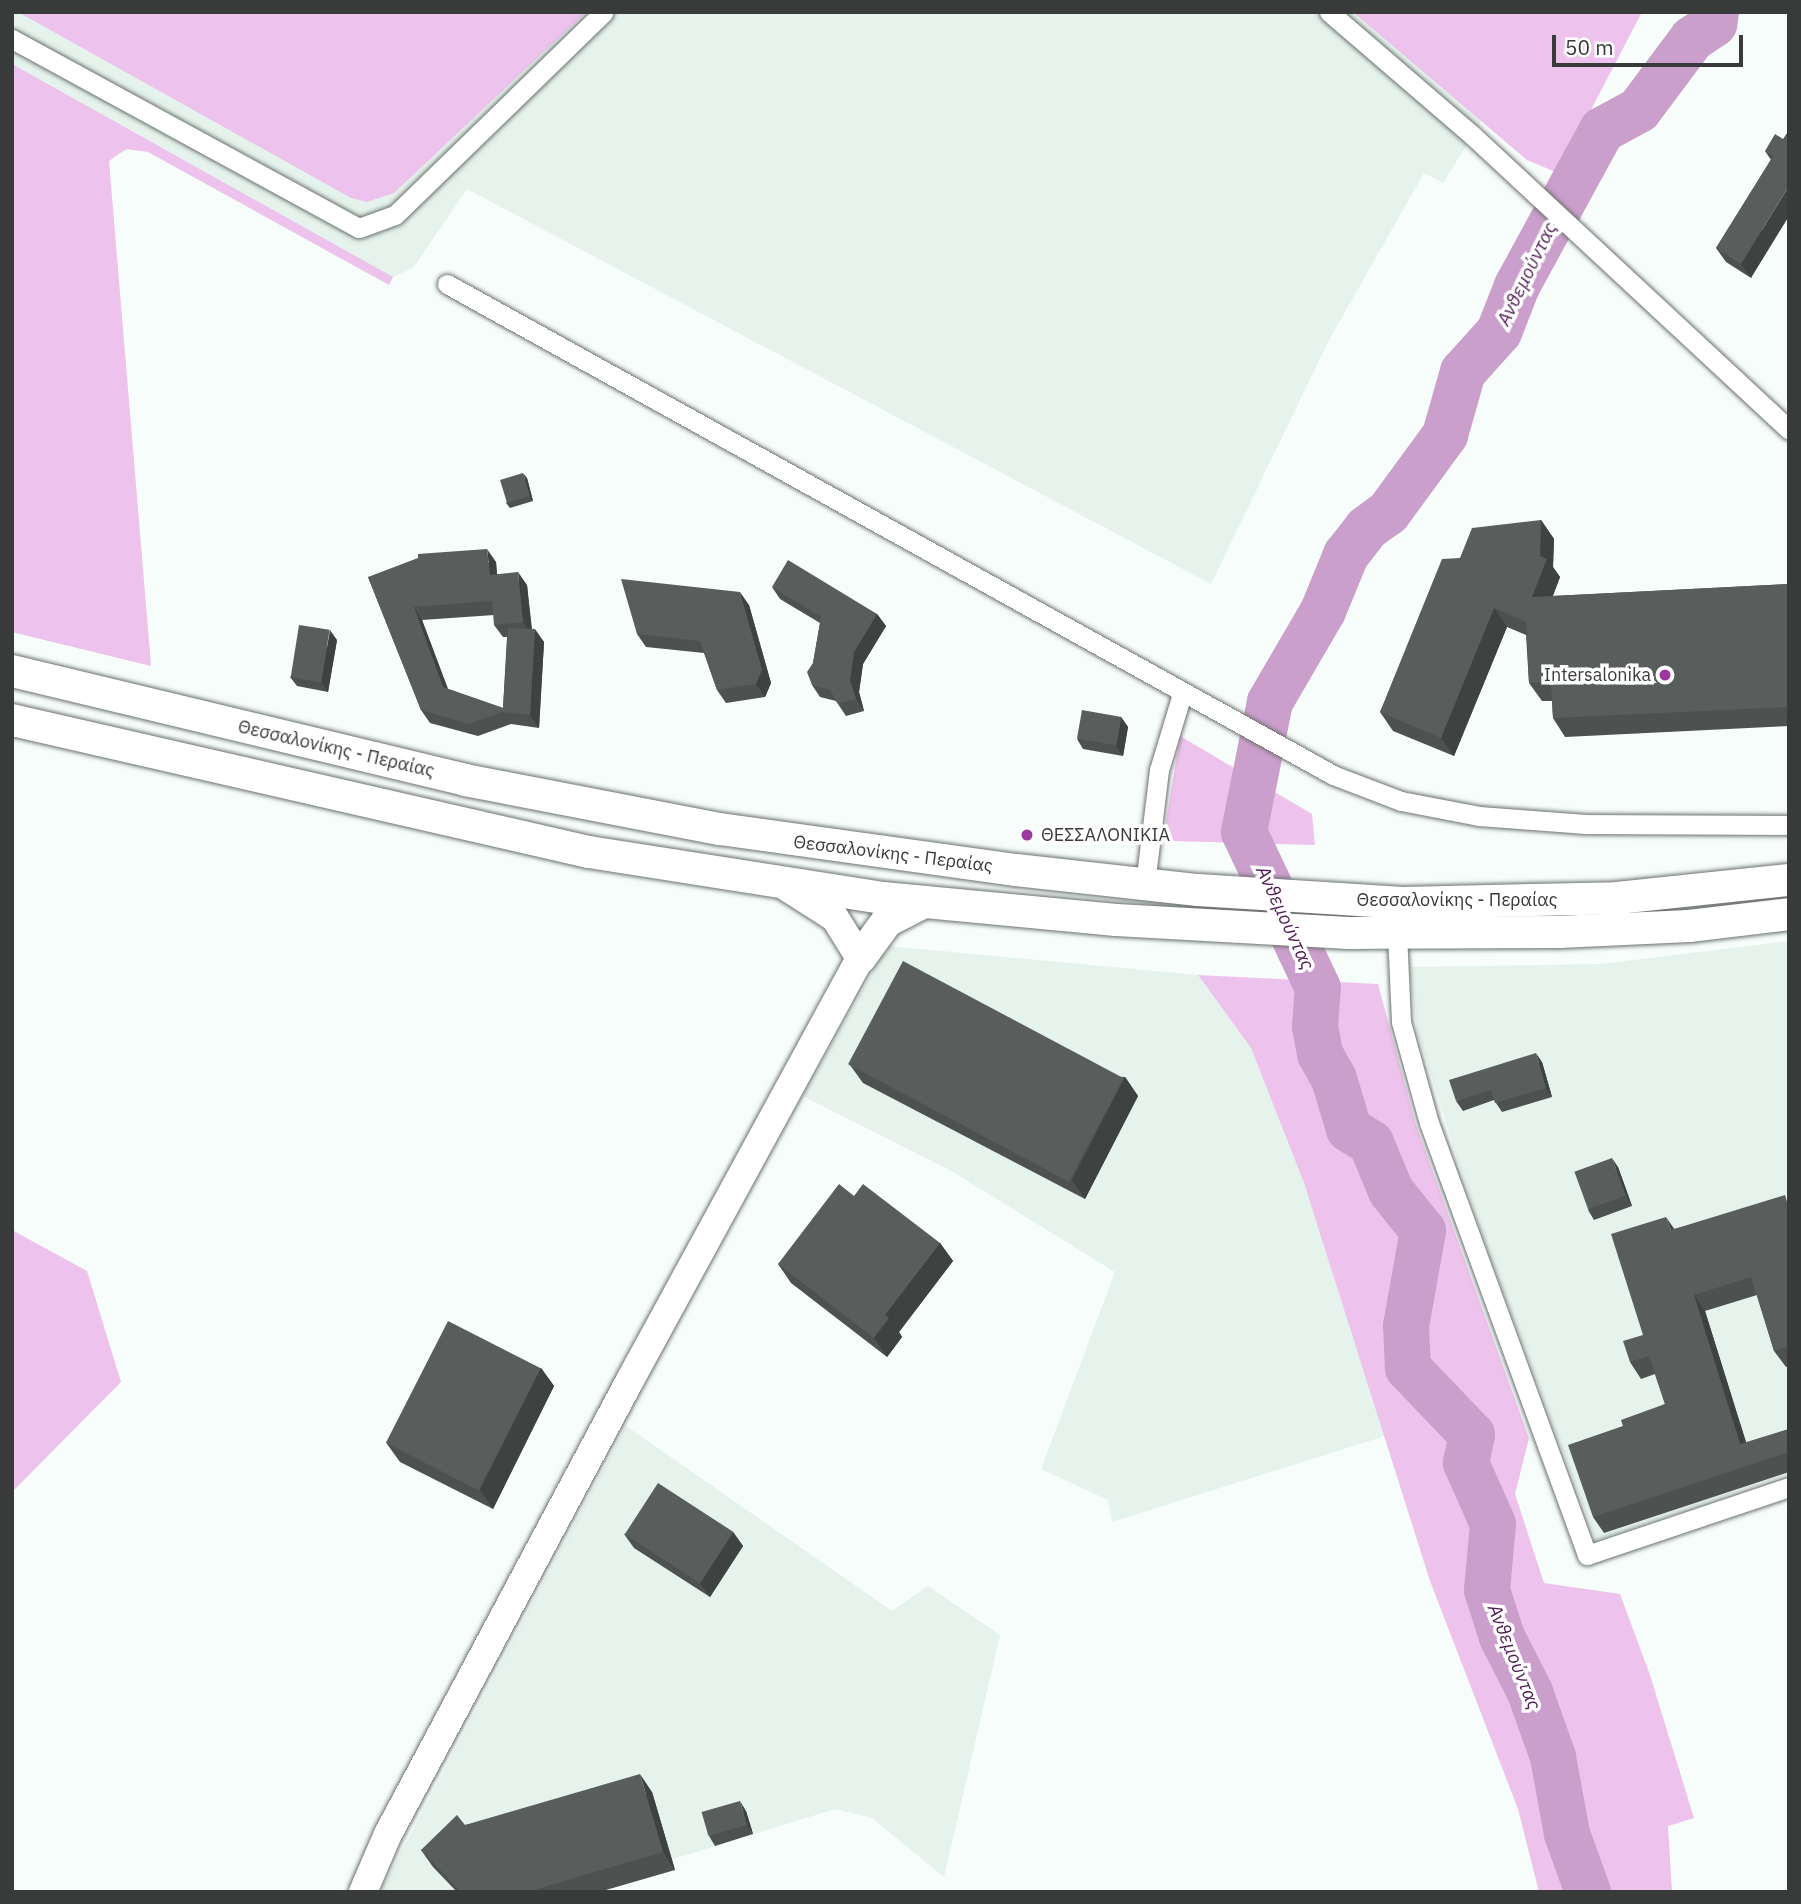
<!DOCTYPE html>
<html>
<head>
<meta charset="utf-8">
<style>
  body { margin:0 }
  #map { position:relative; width:1801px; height:1904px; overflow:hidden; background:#f6fdfa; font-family:"IBM Plex Sans",sans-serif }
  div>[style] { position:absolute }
  .built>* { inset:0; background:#e5f3ec }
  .green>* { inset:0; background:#edc3ed }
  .river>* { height:46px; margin:-23px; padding:0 23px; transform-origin:23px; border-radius:23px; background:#cb9fcc }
  .roads { filter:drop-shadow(0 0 2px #6c716e) drop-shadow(0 0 2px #6c716e) }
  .street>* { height:19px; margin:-9.5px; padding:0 9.5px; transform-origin:9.5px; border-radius:9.5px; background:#fff }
  .secondary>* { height:28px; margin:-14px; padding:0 14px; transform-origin:14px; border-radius:14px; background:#fff }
  .primary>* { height:32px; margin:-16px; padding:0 16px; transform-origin:16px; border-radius:16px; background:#fff }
  .wall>* { inset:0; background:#4d514f }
  .shaded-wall>* { inset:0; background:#3e4240 }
  .building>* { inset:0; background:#595e5c; transform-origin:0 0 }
  .dots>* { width:19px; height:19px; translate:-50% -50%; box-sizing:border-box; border:4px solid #fff; border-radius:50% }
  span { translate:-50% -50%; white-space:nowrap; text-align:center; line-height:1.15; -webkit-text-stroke:7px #fff; paint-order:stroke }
  .poi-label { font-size:18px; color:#383b3a }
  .right { translate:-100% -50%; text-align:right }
  .left { translate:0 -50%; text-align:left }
  .street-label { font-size:18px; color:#383b3a }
  .water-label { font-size:19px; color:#501c53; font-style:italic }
  .frame { position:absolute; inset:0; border:14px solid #383b3a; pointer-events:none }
  .scale { position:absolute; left:1552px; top:35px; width:191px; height:32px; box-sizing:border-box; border:4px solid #383b3a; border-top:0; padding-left:9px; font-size:21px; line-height:24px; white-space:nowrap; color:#383b3a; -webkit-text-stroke:5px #fff; paint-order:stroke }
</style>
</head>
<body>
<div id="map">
  <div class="built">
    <div style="clip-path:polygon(12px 12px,1528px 12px,1488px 110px,1443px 183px,1424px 173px,1329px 340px,1211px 584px,467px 189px,413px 268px,393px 277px,389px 285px,148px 152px,137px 148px,114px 154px,109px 162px,151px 666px,12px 632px)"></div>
    <div style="clip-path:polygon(1789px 941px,1789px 1474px,1596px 1540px,1479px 1226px,1417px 1031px,1409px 967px,1601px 964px)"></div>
    <div style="clip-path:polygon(887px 946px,1198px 975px,1251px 1048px,1304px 1183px,1385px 1436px,1112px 1522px,1108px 1500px,1041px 1469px,1115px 1272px,953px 1172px,803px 1096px)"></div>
    <div style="clip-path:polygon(626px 1426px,892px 1611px,928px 1586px,1000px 1635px,944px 1877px,872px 1818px,835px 1809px,567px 1892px,380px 1892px)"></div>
  </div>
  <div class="green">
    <div style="clip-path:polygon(18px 12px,586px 12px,394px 193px,367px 202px,351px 198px)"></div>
    <div style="clip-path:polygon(1353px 12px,1642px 12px,1558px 173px,1527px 160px)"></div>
    <div style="clip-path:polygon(12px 64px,393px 277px,389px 285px,148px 152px,126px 149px,109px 161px,151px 666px,12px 632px)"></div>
    <div style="clip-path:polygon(1180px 736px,1312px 814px,1315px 845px,1171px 841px,1166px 822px)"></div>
    <div style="clip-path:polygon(1198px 975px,1378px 984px,1416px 1125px,1529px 1438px,1515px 1494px,1544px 1583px,1620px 1594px,1650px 1675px,1694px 1818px,1668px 1826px,1672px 1892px,1539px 1892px,1518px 1809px,1430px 1581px,1304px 1183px,1251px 1048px)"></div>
    <div style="clip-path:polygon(12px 1230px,87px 1271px,121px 1382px,12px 1492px)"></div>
  </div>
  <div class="river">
    <div style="left:1588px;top:1892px;width:62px;rotate:-109.9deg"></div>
    <div style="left:1567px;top:1834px;width:78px;rotate:-100.3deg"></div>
    <div style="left:1553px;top:1757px;width:69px;rotate:-109.5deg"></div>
    <div style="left:1530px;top:1692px;width:62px;rotate:-117deg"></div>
    <div style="left:1502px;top:1637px;width:49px;rotate:-107.7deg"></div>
    <div style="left:1487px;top:1590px;width:66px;rotate:-84.8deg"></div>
    <div style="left:1493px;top:1524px;width:67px;rotate:-113.9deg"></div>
    <div style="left:1466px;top:1463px;width:29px;rotate:-78deg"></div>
    <div style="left:1472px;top:1435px;width:93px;rotate:-133.7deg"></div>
    <div style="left:1408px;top:1368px;width:42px;rotate:-92.7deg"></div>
    <div style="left:1406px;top:1326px;width:97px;rotate:-79.9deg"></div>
    <div style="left:1423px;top:1231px;width:51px;rotate:-128.7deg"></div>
    <div style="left:1391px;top:1191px;width:52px;rotate:-112.6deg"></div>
    <div style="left:1371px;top:1143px;width:26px;rotate:-148deg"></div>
    <div style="left:1349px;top:1129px;width:52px;rotate:-106.7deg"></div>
    <div style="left:1334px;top:1079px;width:29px;rotate:-119deg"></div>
    <div style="left:1320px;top:1054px;width:27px;rotate:-100deg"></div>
    <div style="left:1315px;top:1027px;width:39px;rotate:-86deg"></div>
    <div style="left:1318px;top:988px;width:173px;rotate:-115.4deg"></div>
    <div style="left:1244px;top:832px;width:133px;rotate:-78.7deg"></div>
    <div style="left:1270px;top:702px;width:105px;rotate:-59.8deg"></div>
    <div style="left:1323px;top:611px;width:61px;rotate:-67.7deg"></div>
    <div style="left:1346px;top:555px;width:34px;rotate:-52deg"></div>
    <div style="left:1367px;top:528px;width:26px;rotate:-36deg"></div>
    <div style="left:1388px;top:513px;width:97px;rotate:-53.8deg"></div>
    <div style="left:1445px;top:435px;width:66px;rotate:-74.1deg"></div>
    <div style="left:1463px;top:372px;width:54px;rotate:-48deg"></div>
    <div style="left:1499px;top:332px;width:49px;rotate:-68.6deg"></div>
    <div style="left:1517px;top:286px;width:178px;rotate:-61.4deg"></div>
    <div style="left:1602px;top:130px;width:42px;rotate:-28.4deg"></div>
    <div style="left:1639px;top:110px;width:89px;rotate:-53.3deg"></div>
    <div style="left:1692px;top:39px;width:27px;rotate:-34deg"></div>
    <div style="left:1714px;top:24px;width:12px;rotate:-81deg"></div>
  </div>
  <div class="roads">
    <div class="street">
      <div style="left:1329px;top:12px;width:189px;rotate:40.7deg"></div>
      <div style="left:1472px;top:135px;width:433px;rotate:42.9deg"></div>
      <div style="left:12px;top:39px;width:395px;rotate:28.6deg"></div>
      <div style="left:359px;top:228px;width:38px;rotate:-20deg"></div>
      <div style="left:395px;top:215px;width:291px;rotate:-44.2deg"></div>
      <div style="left:447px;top:284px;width:1013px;rotate:28.99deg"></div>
      <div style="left:1333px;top:775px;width:73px;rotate:20.9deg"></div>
      <div style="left:1401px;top:801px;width:79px;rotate:10.9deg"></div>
      <div style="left:1479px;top:816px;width:107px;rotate:4.3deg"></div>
      <div style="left:1586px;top:824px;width:203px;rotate:0.3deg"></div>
      <div style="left:1145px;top:884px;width:115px;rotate:-83deg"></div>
      <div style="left:1159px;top:770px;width:79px;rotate:-73.2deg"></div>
      <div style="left:1397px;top:933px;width:89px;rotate:87.4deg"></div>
      <div style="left:1401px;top:1022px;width:105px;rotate:74.5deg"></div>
      <div style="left:1429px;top:1123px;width:460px;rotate:69.9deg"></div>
      <div style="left:1587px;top:1555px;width:213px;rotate:-18.6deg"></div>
    </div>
    <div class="secondary">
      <div style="left:363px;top:1892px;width:63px;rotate:-66.7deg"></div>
      <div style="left:388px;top:1834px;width:512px;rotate:-61.93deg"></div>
      <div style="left:629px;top:1382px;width:483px;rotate:-61.4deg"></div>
      <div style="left:860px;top:958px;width:47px;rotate:-122deg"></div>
      <div style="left:835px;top:918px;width:59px;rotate:-147.4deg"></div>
    </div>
    <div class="primary">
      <div style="left:12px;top:671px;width:466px;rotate:13.5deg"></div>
      <div style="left:465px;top:780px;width:260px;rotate:10.9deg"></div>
      <div style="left:720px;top:829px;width:299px;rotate:7.9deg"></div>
      <div style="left:1016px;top:870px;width:183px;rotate:6.3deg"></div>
      <div style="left:1198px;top:890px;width:205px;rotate:3.6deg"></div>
      <div style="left:1403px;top:903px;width:214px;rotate:-1.3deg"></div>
      <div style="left:1617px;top:898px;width:173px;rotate:-6deg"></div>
      <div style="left:12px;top:720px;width:592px;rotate:12.89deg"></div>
      <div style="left:589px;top:852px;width:298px;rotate:8.9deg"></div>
      <div style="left:883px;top:898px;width:234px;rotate:5.4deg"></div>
      <div style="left:1116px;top:920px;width:233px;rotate:3.2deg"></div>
      <div style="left:1349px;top:933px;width:210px;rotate:-0.3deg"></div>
      <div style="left:1559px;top:932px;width:130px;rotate:-2.6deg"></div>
      <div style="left:1689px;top:926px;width:101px;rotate:-6.8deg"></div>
      <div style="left:860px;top:958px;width:46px;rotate:-53.9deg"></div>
      <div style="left:887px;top:921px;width:42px;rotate:-27.2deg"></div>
    </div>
  </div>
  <div class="wall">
    <div style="clip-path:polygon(1783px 139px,1751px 278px,1726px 262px,1716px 248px,1771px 160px,1765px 151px)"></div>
    <div style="clip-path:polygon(527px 478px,533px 501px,510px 508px,506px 503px)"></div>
    <div style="clip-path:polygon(1541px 520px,1554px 539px,1553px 567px,1560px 577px,1553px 596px,1789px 584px,1789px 726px,1565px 737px,1553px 718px,1552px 701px,1542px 701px,1529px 683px,1526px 635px,1507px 627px,1454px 756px,1393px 731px,1380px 712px,1460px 558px)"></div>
    <div style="clip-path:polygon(evenodd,496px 562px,497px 574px,527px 585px,532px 629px,544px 642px,539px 728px,511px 724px,478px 736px,430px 723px,421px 710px,368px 577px,496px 562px,494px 615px,494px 625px,503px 637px,507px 637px,503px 708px,448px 689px,422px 620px,494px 615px)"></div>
    <div style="clip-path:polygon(772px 587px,877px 614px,886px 626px,863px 664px,859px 692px,864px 711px,846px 716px,836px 701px,820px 697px,812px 685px,813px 663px,820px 623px,780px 599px)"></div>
    <div style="clip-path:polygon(749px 605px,771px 683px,765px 697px,726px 703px,717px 690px,704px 653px,646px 647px,637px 634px)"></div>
    <div style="clip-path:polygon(337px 640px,328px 692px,297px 686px,290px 677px)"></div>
    <div style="clip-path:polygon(1121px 717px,1128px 727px,1123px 756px,1083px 749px,1077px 739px)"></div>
    <div style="clip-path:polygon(1542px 1062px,1552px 1097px,1502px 1112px,1494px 1100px,1463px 1111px,1456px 1101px)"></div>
    <div style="clip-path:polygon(850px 1065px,1125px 1077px,1138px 1096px,1085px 1199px,863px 1083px)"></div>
    <div style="clip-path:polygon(1618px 1167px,1632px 1206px,1594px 1220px,1588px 1210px)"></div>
    <div style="clip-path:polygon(854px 1196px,940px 1243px,953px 1261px,899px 1332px,902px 1337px,887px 1357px,791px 1283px,778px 1264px)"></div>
    <div style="clip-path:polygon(1789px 1201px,1789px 1366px,1786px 1367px,1774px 1351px,1757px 1295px,1705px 1311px,1746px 1443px,1789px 1429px,1789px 1472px,1604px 1533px,1593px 1517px,1623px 1426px,1665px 1404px,1655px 1374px,1641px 1379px,1630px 1362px,1643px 1335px,1674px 1229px)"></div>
    <div style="clip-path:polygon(541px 1368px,554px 1386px,493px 1509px,400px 1462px,387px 1444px)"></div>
    <div style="clip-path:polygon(733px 1532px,743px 1546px,710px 1597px,634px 1548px,624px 1534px)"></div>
    <div style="clip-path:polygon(652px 1792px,675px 1870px,599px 1892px,457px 1892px,433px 1867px,421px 1850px,465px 1825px)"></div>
    <div style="clip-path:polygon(746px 1811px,753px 1834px,715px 1846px,709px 1836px)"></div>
  </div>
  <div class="shaded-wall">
    <div style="clip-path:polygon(1789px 186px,1789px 216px,1751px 278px,1741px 264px)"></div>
    <div style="clip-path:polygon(523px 473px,527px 478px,533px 501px,530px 496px)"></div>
    <div style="clip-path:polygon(1541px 520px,1554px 539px,1553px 567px,1560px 577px,1545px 615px,1532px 597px,1540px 556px)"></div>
    <div style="clip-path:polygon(487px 549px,496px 562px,498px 588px,490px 575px)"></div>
    <div style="clip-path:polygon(518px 572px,527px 585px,532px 635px,523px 622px)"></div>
    <div style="clip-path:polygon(740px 592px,749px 605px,771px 683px,765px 697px,756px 684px)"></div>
    <div style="clip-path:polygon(414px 607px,422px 620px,452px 700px,443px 687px)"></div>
    <div style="clip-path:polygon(1494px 608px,1507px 627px,1454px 756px,1441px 738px)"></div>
    <div style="clip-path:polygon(877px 614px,886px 626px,863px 664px,859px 692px,864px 711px,856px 699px,850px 680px,854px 652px)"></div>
    <div style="clip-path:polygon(535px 629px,544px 642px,539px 728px,530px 715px)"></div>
    <div style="clip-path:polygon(330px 630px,337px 640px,328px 692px,321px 682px)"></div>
    <div style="clip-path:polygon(1121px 717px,1128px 727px,1123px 756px,1116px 746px)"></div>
    <div style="clip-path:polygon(1536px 1053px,1542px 1062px,1552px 1097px,1546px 1088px)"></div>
    <div style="clip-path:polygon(1125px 1077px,1138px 1096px,1085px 1199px,1072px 1180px)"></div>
    <div style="clip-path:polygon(1612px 1158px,1618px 1167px,1632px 1206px,1626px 1196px)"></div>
    <div style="clip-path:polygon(1666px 1217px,1677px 1233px,1671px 1230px)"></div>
    <div style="clip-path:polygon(940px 1243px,953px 1261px,899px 1332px,902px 1337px,887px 1357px,874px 1338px,885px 1315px)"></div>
    <div style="clip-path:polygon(1694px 1295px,1705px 1311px,1752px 1461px,1740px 1444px)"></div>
    <div style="clip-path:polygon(541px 1368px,554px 1386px,493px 1509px,480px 1490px)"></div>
    <div style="clip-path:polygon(733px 1532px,743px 1546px,710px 1597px,700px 1583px)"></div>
    <div style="clip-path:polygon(640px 1774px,652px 1792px,675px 1870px,663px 1852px)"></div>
    <div style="clip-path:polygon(740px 1801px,746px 1811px,753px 1834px,747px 1825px)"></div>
  </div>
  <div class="building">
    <div style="clip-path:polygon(1789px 130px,1789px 186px,1741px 264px,1716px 248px,1773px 156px,1765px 151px,1775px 134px,1783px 139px)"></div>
    <div style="left:523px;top:473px;width:24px;height:24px;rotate:73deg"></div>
    <div style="clip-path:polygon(1541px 520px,1540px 556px,1547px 559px,1532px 597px,1789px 584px,1789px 707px,1553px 718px,1551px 682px,1529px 683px,1526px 622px,1494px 608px,1441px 738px,1380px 712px,1442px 559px,1460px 558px,1472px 528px)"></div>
    <div style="clip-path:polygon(487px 549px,490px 575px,518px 572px,523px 622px,494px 625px,492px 601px,414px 607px,443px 687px,503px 708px,508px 628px,535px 629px,530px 715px,502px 712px,469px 724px,421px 710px,368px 577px,418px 558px,418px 554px)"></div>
    <div style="clip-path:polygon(788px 560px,877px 614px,854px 652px,850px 680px,856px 699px,838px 704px,830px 690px,812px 685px,807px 672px,813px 663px,821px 617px,772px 587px)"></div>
    <div style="clip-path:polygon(621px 579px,740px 592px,762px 670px,756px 684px,717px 690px,700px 641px,637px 634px)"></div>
    <div style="left:299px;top:625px;width:31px;height:53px;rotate:9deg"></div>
    <div style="left:1082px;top:710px;width:40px;height:29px;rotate:10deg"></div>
    <div style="left:903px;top:961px;width:250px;height:117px;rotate:28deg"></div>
    <div style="clip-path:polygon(1536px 1053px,1546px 1088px,1495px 1103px,1491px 1090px,1456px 1101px,1449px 1080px)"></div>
    <div style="left:1612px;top:1158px;width:40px;height:40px;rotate:70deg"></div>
    <div style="clip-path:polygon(839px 1184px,854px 1196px,863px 1184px,940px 1243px,885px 1315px,889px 1318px,874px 1338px,778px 1264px)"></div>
    <div style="clip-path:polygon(1785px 1195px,1789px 1208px,1789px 1346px,1774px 1351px,1751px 1277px,1694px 1295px,1740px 1444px,1789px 1429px,1789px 1452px,1593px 1517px,1568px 1445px,1623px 1426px,1621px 1420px,1665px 1404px,1649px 1356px,1630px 1362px,1623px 1341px,1643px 1335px,1611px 1234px,1666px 1217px,1671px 1230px)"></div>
    <div style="left:448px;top:1321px;width:104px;height:137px;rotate:27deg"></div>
    <div style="left:658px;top:1483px;width:90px;height:61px;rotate:33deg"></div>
    <div style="clip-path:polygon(640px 1774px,663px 1852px,527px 1892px,461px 1892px,421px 1850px,457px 1815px,465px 1825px)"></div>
    <div style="left:740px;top:1801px;width:25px;height:40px;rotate:74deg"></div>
  </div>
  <div class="dots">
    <div style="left:1665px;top:675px;background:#9a389f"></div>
    <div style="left:1027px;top:835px;background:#9a389f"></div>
  </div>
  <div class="poi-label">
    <span class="right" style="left:1651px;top:675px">Intersalonika</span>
    <span class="left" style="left:1041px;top:835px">ΘΕΣΣΑΛΟΝΙΚΙΑ</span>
  </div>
  <div class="street-label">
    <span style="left:336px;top:749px;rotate:13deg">Θεσσαλονίκης - Περαίας</span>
    <span style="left:893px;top:854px;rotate:7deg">Θεσσαλονίκης - Περαίας</span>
    <span style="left:1457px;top:900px">Θεσσαλονίκης - Περαίας</span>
  </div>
  <div class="water-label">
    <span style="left:1527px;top:274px;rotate:-64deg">Ανθεμούντας</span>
    <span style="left:1285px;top:918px;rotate:65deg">Ανθεμούντας</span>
    <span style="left:1514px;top:1657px;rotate:68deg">Ανθεμούντας</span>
  </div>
  <div class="frame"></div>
  <div class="scale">50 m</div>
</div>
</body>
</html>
